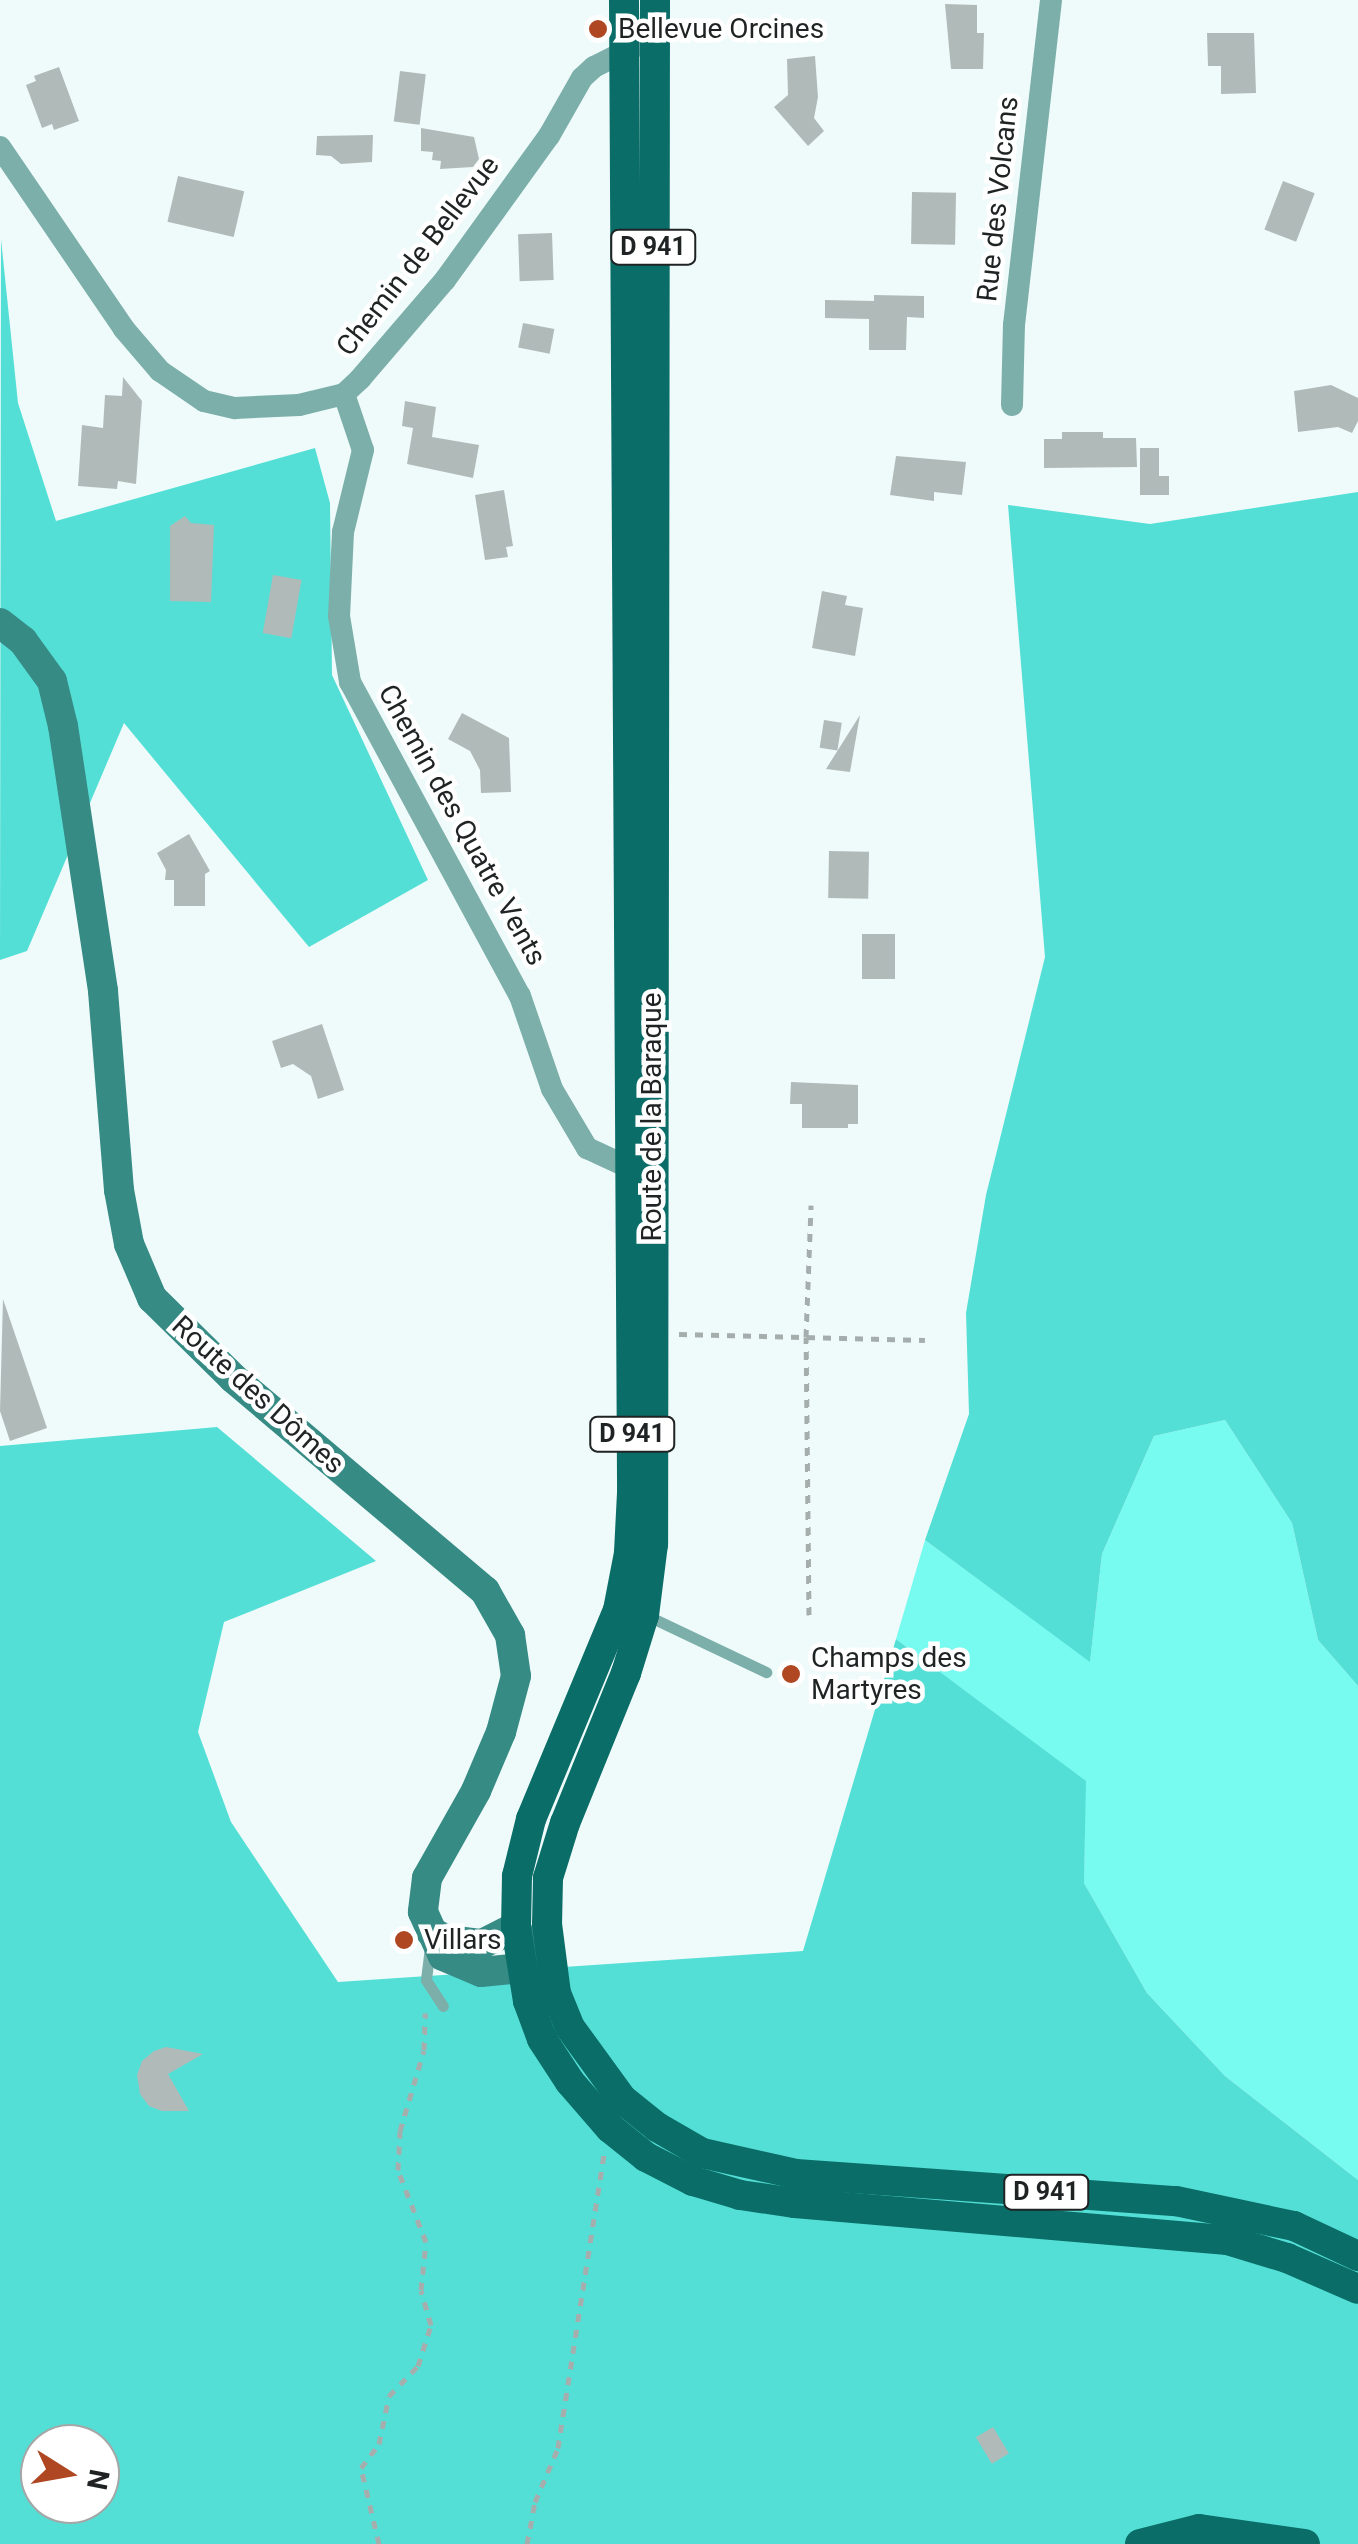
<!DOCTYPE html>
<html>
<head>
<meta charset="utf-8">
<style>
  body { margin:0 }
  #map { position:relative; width:1358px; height:2544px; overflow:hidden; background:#effbfa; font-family:Roboto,sans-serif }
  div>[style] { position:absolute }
  .green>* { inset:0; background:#77faf0 }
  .forest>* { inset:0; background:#54dfd6 }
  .building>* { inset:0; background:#b0bbb9; transform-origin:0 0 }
  .path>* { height:5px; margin-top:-2.5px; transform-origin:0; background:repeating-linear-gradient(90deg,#a5aead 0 8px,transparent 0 16px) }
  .lane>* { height:11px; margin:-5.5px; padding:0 5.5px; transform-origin:5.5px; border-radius:5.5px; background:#7cafaa }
  .street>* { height:22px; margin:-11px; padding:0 11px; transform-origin:11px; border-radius:11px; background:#7cafaa }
  .secondary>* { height:30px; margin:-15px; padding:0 15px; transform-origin:15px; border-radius:15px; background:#368b85 }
  .primary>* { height:30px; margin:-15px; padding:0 15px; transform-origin:15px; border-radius:15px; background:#0a6d68 }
  .dots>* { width:28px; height:28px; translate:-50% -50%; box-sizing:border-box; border:5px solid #fff; border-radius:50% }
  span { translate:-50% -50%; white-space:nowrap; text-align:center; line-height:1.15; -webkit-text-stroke:9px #fff; paint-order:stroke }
  .shield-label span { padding:2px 8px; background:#fff; border:2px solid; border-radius:8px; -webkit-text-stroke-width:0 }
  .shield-label { font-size:25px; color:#1f2323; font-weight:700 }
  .poi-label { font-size:28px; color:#1f2323 }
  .left { translate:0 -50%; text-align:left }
  .street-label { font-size:28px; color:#1f2323 }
  .north { position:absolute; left:20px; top:2424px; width:100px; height:100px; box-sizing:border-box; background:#fff; border:2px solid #a5a7a7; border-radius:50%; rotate:101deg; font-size:28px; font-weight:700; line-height:40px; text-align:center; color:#1f2323 }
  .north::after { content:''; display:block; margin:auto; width:35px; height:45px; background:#af4723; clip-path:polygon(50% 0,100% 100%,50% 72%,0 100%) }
</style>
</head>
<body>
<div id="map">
  <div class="green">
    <div style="clip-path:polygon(1225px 1420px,1292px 1523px,1318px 1640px,1358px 1686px,1358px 2180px,1225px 2076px,1147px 1993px,1084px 1883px,1085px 1781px,896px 1639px,925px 1540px,1090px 1661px,1102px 1554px,1154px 1436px)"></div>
  </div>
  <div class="forest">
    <div style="clip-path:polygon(1px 239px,18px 403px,56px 521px,315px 448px,330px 503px,332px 675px,428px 880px,309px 947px,124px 723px,27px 951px,0 960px)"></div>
    <div style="clip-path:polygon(1358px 492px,1358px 1686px,1318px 1640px,1292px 1523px,1225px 1420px,1154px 1436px,1102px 1554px,1090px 1662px,925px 1540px,969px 1414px,966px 1313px,986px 1195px,1045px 957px,1008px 505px,1150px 524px)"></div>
    <div style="clip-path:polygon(evenodd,217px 1427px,376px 1561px,224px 1622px,198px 1732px,231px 1822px,338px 1982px,803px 1951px,896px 1639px,1086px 1781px,1084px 1883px,1147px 1993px,1225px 2076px,1358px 2180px,1358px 2544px,0 2544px,0 1446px,217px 1427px,40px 2444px,100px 2444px,100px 2504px,40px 2504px,40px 2444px)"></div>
  </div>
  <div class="building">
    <div style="clip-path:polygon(945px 4px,977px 5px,977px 33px,984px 33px,983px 69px,951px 69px)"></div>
    <div style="clip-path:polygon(1207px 33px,1254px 33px,1256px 93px,1221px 94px,1221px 66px,1208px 66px)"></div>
    <div style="clip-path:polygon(815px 56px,818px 97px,814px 118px,824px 131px,808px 146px,774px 107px,788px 95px,787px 59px)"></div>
    <div style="clip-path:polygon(59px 67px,79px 121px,54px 130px,52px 124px,42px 128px,26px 85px,36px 81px,34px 76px)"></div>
    <div style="left:400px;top:71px;width:26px;height:51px;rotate:7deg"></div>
    <div style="clip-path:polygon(421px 128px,474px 137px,479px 159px,473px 167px,440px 169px,441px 161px,432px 160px,433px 152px,421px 151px)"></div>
    <div style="clip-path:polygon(373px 135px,372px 162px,341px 164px,331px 156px,316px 155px,317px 136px)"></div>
    <div style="left:178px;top:176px;width:68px;height:47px;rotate:13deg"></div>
    <div style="left:1283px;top:181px;width:34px;height:52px;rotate:21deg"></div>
    <div style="left:912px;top:192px;width:44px;height:52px;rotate:1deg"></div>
    <div style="left:552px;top:233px;width:47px;height:34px;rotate:88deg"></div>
    <div style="clip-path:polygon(874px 295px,924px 296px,924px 318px,907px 317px,906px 350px,869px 350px,869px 319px,825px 318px,825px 300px,874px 301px)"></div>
    <div style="left:523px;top:323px;width:32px;height:25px;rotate:11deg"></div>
    <div style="clip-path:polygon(123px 377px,142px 401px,136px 484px,118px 481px,117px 489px,78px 486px,82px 425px,103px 428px,105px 395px,122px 396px)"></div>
    <div style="clip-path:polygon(1331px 385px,1358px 398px,1358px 421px,1352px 433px,1338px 427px,1298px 432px,1294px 391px)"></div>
    <div style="clip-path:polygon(405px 401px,436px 407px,432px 437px,479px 445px,473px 478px,407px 464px,413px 428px,402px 426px)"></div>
    <div style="clip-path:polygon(1062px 432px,1103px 432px,1103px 438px,1136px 438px,1137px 467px,1044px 468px,1044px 439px,1062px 439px)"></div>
    <div style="clip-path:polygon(1140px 448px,1159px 448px,1159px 476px,1169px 476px,1169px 495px,1140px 495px)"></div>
    <div style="clip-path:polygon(896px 456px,966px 462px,962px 495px,934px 492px,934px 501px,890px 495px)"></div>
    <div style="clip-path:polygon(504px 490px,513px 546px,506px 547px,508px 557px,485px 560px,475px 495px)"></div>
    <div style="clip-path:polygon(185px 516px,191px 523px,214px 525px,211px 602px,170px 601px,170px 526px)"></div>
    <div style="left:273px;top:575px;width:29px;height:59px;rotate:10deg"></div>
    <div style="clip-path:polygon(822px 591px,847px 596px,845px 605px,863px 608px,855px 656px,812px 648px)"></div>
    <div style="clip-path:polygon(462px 713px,509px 738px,511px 792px,481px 793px,480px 770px,470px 751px,448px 739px)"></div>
    <div style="clip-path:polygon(860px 715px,850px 772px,826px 769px)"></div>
    <div style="left:824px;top:720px;width:18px;height:28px;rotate:9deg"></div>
    <div style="clip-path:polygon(189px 834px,210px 871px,205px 874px,205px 906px,174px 906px,174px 880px,165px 880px,166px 870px,157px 853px)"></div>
    <div style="left:829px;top:851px;width:40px;height:47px;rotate:1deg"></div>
    <div style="left:862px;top:934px;width:33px;height:45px"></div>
    <div style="clip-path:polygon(322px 1024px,344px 1090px,318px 1099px,311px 1076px,293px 1064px,281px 1068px,272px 1041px)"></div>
    <div style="clip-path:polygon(791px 1082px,858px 1085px,858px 1124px,848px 1124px,848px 1128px,802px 1128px,802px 1104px,790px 1104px)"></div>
    <div style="clip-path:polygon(3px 1299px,47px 1428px,10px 1441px,0 1411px)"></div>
    <div style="clip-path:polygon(166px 2047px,203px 2054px,168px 2074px,189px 2111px,162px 2111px,149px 2106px,140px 2094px,137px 2075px,142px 2061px,154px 2051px)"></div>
    <div style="left:993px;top:2427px;width:31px;height:20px;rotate:59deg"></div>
  </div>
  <div class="path">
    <div style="left:679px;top:1334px;width:246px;rotate:1.4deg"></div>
    <div style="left:809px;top:1615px;width:278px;rotate:-90.6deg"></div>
    <div style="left:806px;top:1337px;width:132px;rotate:-87.8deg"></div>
    <div style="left:379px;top:2544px;width:78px;rotate:-103.3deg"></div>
    <div style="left:361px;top:2468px;width:30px;rotate:-53deg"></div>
    <div style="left:379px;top:2444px;width:49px;rotate:-78.2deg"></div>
    <div style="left:389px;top:2396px;width:42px;rotate:-46deg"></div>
    <div style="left:418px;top:2366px;width:43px;rotate:-72.4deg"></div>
    <div style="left:431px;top:2325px;width:36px;rotate:-106deg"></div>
    <div style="left:421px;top:2290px;width:48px;rotate:-84.1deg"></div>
    <div style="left:426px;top:2242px;width:77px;rotate:-111.3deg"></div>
    <div style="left:398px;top:2170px;width:39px;rotate:-87deg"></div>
    <div style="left:400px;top:2131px;width:84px;rotate:-73.5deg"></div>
    <div style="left:424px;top:2050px;width:37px;rotate:-88deg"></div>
    <div style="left:527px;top:2544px;width:43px;rotate:-79.2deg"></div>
    <div style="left:535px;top:2502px;width:59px;rotate:-66.9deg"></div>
    <div style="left:558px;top:2448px;width:297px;rotate:-81.1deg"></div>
  </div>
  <div class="lane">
    <div style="left:648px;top:1616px;width:131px;rotate:25.4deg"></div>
    <div style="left:430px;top:1947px;width:33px;rotate:97deg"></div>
    <div style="left:426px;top:1980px;width:31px;rotate:57deg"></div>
  </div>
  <div class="street">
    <div style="left:0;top:147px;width:220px;rotate:55.7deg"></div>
    <div style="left:124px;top:329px;width:55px;rotate:49.4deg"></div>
    <div style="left:160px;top:371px;width:53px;rotate:34.3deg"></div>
    <div style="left:204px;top:401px;width:32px;rotate:13deg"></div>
    <div style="left:235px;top:408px;width:64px;rotate:-2.7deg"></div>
    <div style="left:299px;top:405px;width:46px;rotate:-13.7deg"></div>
    <div style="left:344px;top:394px;width:22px;rotate:-43deg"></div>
    <div style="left:360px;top:379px;width:130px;rotate:-49.4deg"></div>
    <div style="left:445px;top:280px;width:178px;rotate:-54.2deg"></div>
    <div style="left:549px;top:136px;width:67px;rotate:-60.4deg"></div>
    <div style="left:582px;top:78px;width:16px;rotate:-43deg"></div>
    <div style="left:594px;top:67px;width:47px;rotate:-26.6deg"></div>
    <div style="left:344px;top:394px;width:59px;rotate:71.3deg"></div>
    <div style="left:363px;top:450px;width:84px;rotate:103.7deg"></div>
    <div style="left:343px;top:532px;width:84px;rotate:92.7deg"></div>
    <div style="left:339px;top:616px;width:67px;rotate:80.5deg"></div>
    <div style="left:350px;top:682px;width:357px;rotate:61.6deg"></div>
    <div style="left:520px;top:996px;width:98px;rotate:71deg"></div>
    <div style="left:552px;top:1089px;width:69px;rotate:59.3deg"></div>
    <div style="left:587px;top:1148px;width:47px;rotate:24.9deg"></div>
    <div style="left:630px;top:1168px;width:13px"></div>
    <div style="left:1012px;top:405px;width:80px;rotate:-88.6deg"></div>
    <div style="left:1014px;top:325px;width:327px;rotate:-83.5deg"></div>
  </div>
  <div class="secondary">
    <div style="left:0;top:623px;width:29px;rotate:38deg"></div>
    <div style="left:23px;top:641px;width:49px;rotate:54.1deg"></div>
    <div style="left:52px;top:681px;width:46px;rotate:76.3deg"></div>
    <div style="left:63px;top:726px;width:268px;rotate:81.4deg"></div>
    <div style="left:103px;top:991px;width:200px;rotate:85.4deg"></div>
    <div style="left:119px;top:1190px;width:55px;rotate:79.5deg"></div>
    <div style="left:129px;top:1244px;width:59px;rotate:66.9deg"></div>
    <div style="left:152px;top:1298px;width:114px;rotate:44.6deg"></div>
    <div style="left:233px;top:1378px;width:330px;rotate:40.2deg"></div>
    <div style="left:485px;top:1591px;width:51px;rotate:60.4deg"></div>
    <div style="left:510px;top:1635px;width:41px;rotate:81.7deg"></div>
    <div style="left:516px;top:1676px;width:58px;rotate:105deg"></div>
    <div style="left:501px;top:1732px;width:64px;rotate:113deg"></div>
    <div style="left:476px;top:1791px;width:100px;rotate:119.4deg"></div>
    <div style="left:427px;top:1878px;width:34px;rotate:97deg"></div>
    <div style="left:423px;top:1912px;width:48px;rotate:65.6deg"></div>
    <div style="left:443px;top:1956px;width:41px;rotate:22.8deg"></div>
    <div style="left:481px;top:1972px;width:51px;rotate:-5.6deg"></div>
    <div style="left:532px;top:1967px;width:12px;rotate:-70deg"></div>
    <div style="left:431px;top:1932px;width:19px;rotate:25deg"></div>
    <div style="left:448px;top:1940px;width:34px;rotate:7deg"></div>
    <div style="left:482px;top:1944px;width:38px;rotate:-27deg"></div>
    <div style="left:516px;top:1927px;width:22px;rotate:68deg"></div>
  </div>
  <div class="primary">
    <div style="left:624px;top:0;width:1493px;rotate:89.69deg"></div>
    <div style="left:632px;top:1493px;width:60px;rotate:92.9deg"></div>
    <div style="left:629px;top:1553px;width:58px;rotate:100.9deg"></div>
    <div style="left:618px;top:1610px;width:226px;rotate:112.6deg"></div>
    <div style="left:531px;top:1819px;width:59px;rotate:103.8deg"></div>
    <div style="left:517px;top:1876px;width:51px;rotate:91.1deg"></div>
    <div style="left:516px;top:1927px;width:75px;rotate:80.8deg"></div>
    <div style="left:528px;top:2001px;width:40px;rotate:69.8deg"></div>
    <div style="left:542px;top:2039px;width:51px;rotate:56.9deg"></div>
    <div style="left:570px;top:2082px;width:61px;rotate:49deg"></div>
    <div style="left:610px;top:2128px;width:46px;rotate:38.9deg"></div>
    <div style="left:646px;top:2157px;width:53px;rotate:27.1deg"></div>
    <div style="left:693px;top:2181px;width:49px;rotate:16.6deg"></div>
    <div style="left:740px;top:2195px;width:56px;rotate:8.3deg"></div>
    <div style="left:795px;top:2203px;width:434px;rotate:4.9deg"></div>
    <div style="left:1227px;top:2240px;width:63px;rotate:16.7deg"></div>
    <div style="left:1287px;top:2258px;width:77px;rotate:23.6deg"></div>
    <div style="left:655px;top:0;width:1544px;rotate:90.07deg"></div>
    <div style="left:653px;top:1544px;width:72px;rotate:97.2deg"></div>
    <div style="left:644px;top:1615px;width:61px;rotate:107.2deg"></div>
    <div style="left:626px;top:1673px;width:162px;rotate:112.1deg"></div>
    <div style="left:565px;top:1823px;width:58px;rotate:107.2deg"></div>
    <div style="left:548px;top:1878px;width:46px;rotate:91.2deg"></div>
    <div style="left:547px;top:1924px;width:70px;rotate:82.6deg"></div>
    <div style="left:556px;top:1993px;width:35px;rotate:68deg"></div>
    <div style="left:569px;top:2026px;width:90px;rotate:54deg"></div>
    <div style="left:622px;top:2099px;width:45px;rotate:38.7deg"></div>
    <div style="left:657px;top:2127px;width:52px;rotate:30deg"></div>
    <div style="left:702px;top:2153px;width:96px;rotate:12.6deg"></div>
    <div style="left:796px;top:2174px;width:381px;rotate:4.1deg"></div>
    <div style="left:1176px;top:2201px;width:121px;rotate:12deg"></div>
    <div style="left:1294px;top:2226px;width:71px;rotate:25.1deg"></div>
    <div style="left:1140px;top:2544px;width:61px;rotate:-14.3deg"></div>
    <div style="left:1199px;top:2529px;width:107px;rotate:8.1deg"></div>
  </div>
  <div class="dots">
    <div style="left:598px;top:29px;background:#af4723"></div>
    <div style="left:791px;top:1674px;background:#af4723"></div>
    <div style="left:404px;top:1940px;background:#af4723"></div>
  </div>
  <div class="shield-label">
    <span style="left:653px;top:247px">D 941</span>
    <span style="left:632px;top:1434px">D 941</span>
    <span style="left:1046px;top:2192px">D 941</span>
  </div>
  <div class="poi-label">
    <span class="left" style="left:618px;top:29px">Bellevue Orcines</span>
    <span class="left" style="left:811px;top:1674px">Champs des<br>Martyres</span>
    <span class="left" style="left:424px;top:1940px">Villars</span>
  </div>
  <div class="street-label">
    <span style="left:998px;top:199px;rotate:-84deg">Rue des Volcans</span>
    <span style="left:418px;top:256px;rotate:-52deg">Chemin de Bellevue</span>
    <span style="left:462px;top:825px;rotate:61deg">Chemin des Quatre Vents</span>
    <span style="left:652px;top:1117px;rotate:-90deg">Route de la Baraque</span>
    <span style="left:258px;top:1395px;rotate:42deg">Route des Dômes</span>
  </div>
  <div class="north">N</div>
</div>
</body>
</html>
